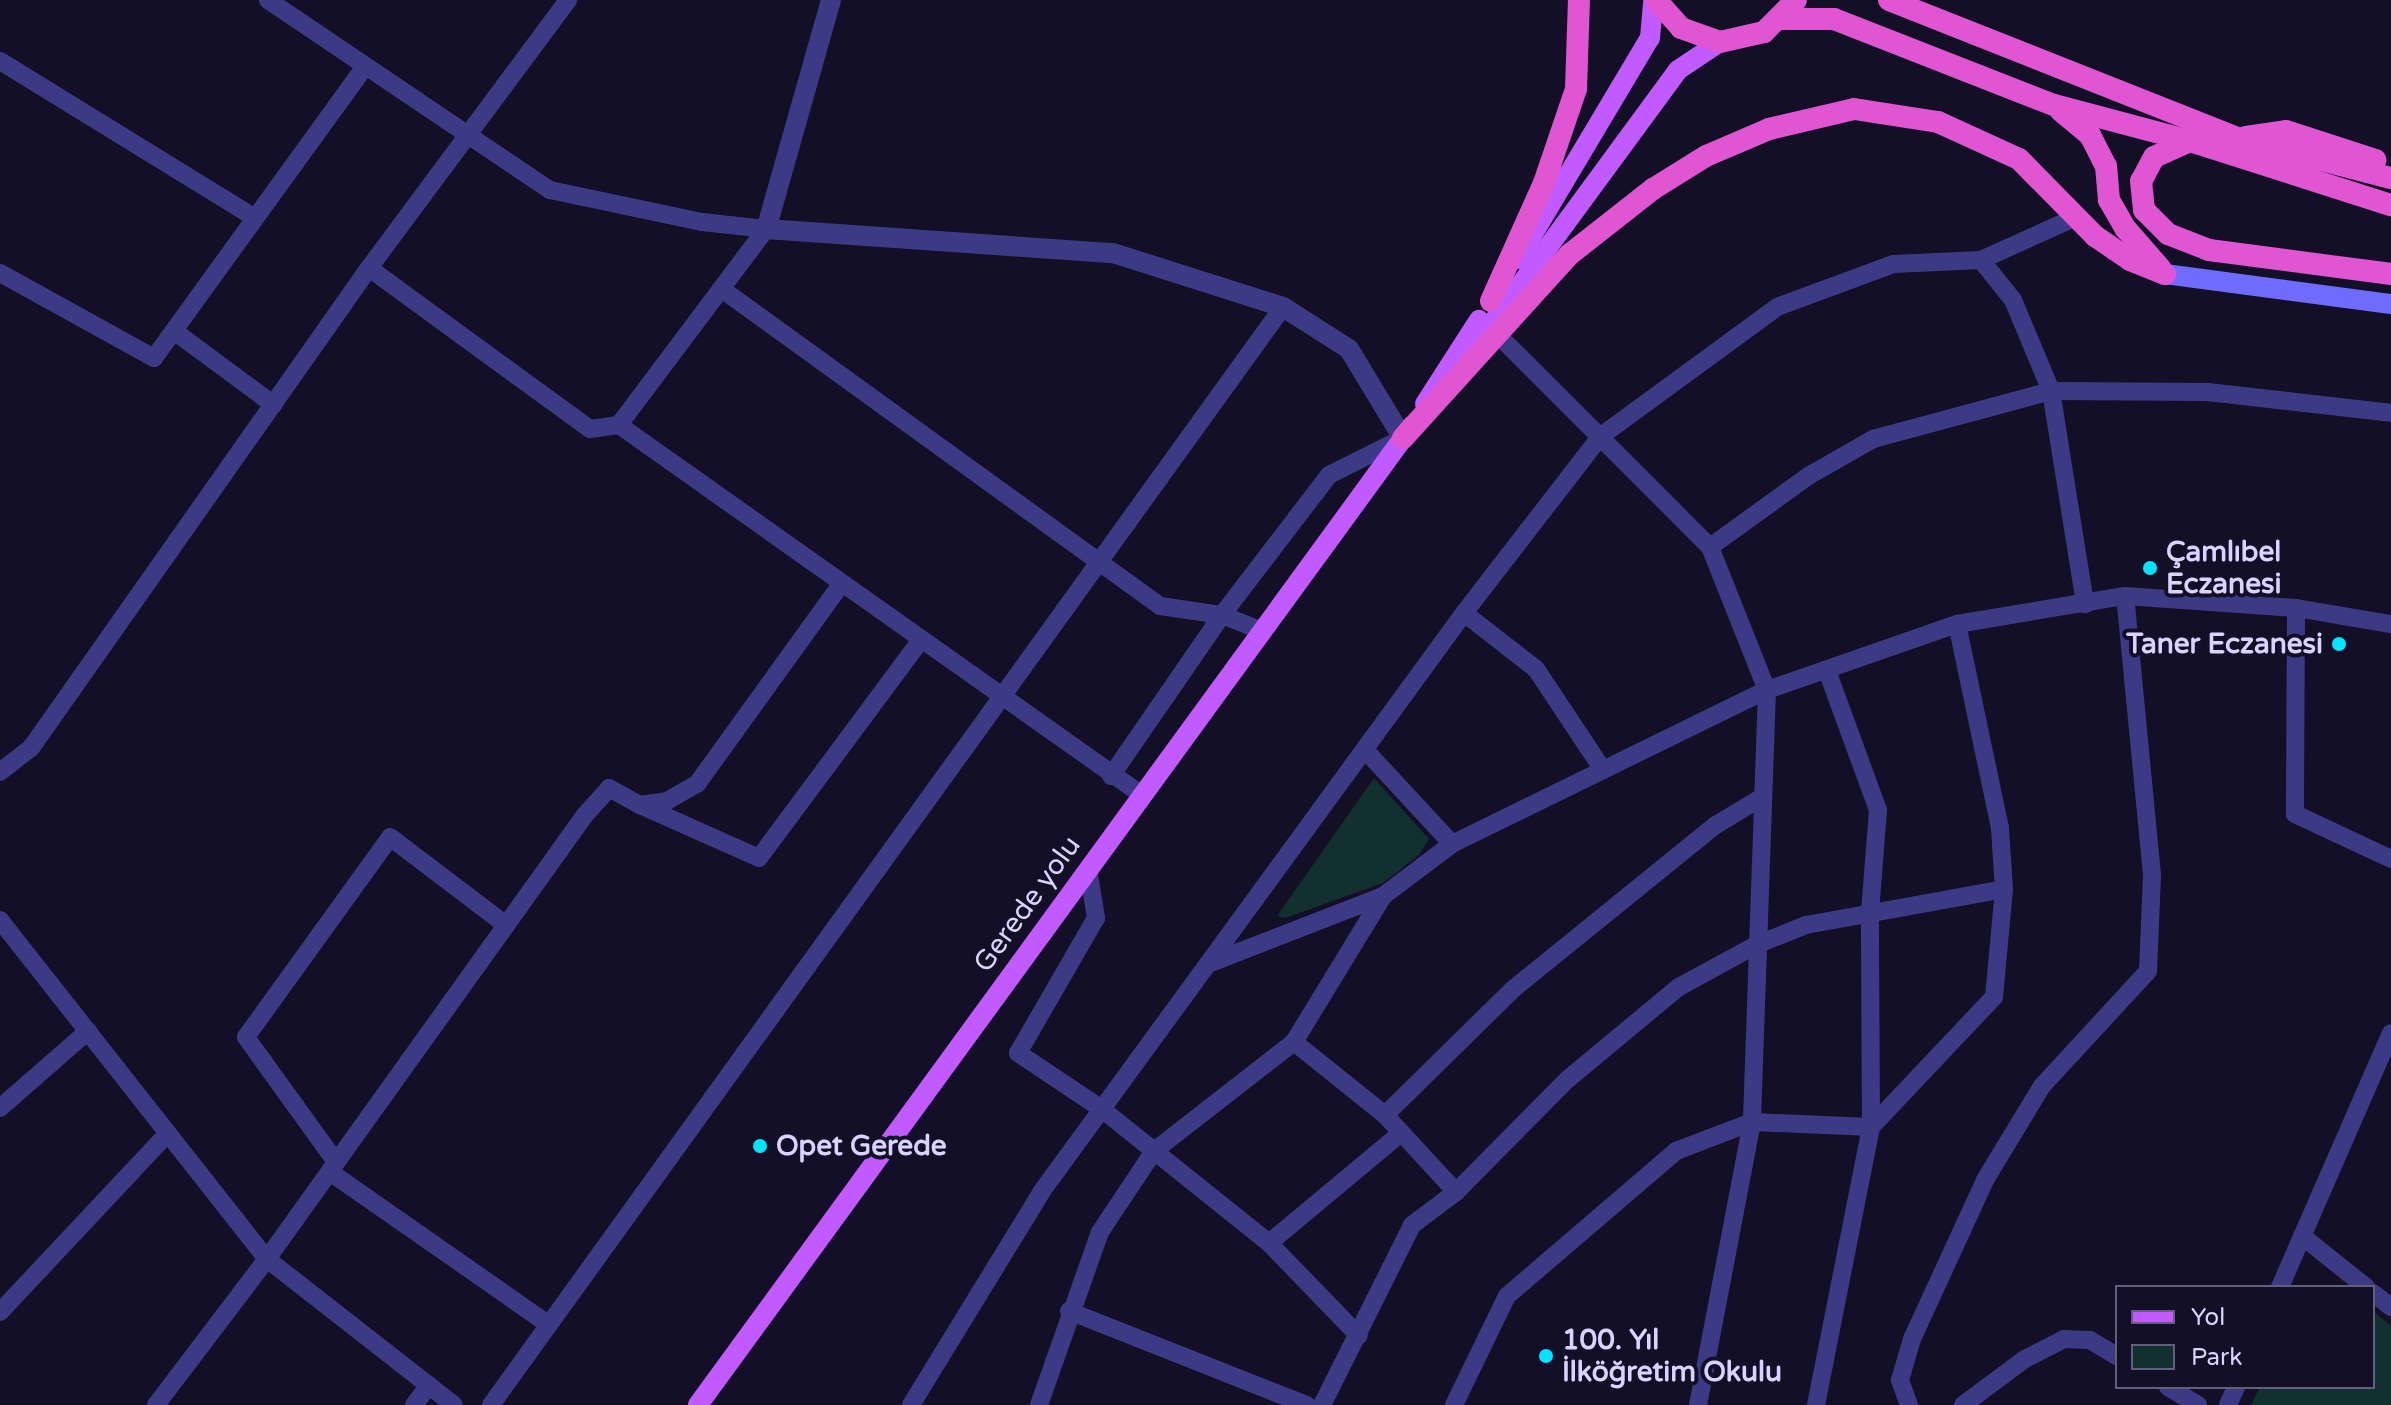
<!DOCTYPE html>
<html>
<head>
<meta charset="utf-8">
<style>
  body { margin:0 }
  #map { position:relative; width:2391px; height:1405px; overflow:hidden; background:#130f26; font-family:"Varela Round",sans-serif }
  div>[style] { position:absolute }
  .green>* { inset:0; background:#12302f }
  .minor>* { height:18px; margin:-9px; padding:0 9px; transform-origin:9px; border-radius:9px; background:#3d3a85 }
  .tertiary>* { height:20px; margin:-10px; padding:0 10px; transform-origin:10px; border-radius:10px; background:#3d3a85 }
  .secondary>* { height:20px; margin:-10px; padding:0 10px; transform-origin:10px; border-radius:10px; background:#6f6bff }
  .primary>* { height:20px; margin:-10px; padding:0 10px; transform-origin:10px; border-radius:10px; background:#c25bff }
  .trunk>* { height:22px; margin:-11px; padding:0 11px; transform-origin:11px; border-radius:11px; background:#e055d1 }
  .dots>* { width:22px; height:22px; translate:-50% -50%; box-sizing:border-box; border:4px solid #130f26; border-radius:50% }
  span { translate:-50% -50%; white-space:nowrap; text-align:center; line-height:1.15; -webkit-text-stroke:8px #130f26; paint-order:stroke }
  .poi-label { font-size:28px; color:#d9d4ff; font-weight:700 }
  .left { translate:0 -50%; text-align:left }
  .right { translate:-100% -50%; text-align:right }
  .street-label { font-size:28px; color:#d9d4ff }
  .legend { position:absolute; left:2115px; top:1285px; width:260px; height:104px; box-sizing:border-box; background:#130f26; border:2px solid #625e7d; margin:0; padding:10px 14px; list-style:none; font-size:24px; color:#d9d4ff }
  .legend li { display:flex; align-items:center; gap:16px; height:40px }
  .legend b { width:40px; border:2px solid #625e7d }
</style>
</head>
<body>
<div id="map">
  <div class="green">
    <div style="clip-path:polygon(1374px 778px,1429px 839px,1419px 855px,1383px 883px,1285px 918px,1277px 916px)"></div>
    <div style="clip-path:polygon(2373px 1311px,2391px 1326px,2391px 1405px,2251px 1405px,2260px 1387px,2373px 1387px)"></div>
  </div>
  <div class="minor">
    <div style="left:268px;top:0;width:340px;rotate:34deg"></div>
    <div style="left:550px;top:190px;width:155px;rotate:11.9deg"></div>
    <div style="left:702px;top:222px;width:64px;rotate:6.2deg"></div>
    <div style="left:766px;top:229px;width:245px;rotate:126.9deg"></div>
    <div style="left:0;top:61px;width:299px;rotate:31.6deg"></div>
    <div style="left:1981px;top:260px;width:51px;rotate:51.3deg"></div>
    <div style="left:2013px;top:300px;width:99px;rotate:67.3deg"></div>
    <div style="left:2051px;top:391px;width:216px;rotate:80.9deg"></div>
    <div style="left:369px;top:268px;width:273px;rotate:36.1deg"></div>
    <div style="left:590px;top:429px;width:29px;rotate:-8deg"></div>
    <div style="left:619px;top:425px;width:641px;rotate:35.28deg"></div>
    <div style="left:0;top:273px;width:176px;rotate:28.9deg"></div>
    <div style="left:154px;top:358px;width:360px;rotate:-54.1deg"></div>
    <div style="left:723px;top:290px;width:539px;rotate:35.87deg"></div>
    <div style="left:1160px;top:606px;width:63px;rotate:8.3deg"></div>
    <div style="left:1222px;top:615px;width:41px;rotate:21.5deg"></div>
    <div style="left:1488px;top:325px;width:314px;rotate:45deg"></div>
    <div style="left:1710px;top:547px;width:154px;rotate:68.3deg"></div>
    <div style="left:1767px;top:690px;width:432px;rotate:92deg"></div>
    <div style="left:1752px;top:1122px;width:288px;rotate:100.8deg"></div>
    <div style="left:174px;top:331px;width:124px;rotate:36.5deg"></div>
    <div style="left:1710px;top:547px;width:123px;rotate:-35.8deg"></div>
    <div style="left:1810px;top:475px;width:73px;rotate:-29.7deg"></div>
    <div style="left:1873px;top:439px;width:184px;rotate:-15.1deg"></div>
    <div style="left:2051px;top:391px;width:157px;rotate:0.4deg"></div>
    <div style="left:2208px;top:392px;width:184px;rotate:6.5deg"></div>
    <div style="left:2296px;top:608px;width:206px;rotate:90.3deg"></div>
    <div style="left:2295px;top:814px;width:106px;rotate:25.1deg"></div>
    <div style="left:1464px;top:613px;width:91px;rotate:37.9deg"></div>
    <div style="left:1536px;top:669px;width:121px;rotate:56.4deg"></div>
    <div style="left:1366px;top:751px;width:127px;rotate:47.2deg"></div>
    <div style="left:0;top:772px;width:39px;rotate:-38deg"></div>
    <div style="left:31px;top:748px;width:587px;rotate:-54.85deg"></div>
    <div style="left:369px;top:268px;width:334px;rotate:-53.4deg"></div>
    <div style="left:1111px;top:776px;width:196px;rotate:-55.4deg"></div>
    <div style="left:1222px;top:615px;width:176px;rotate:-52.6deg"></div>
    <div style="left:1329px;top:475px;width:83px;rotate:-26.6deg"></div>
    <div style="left:640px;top:805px;width:130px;rotate:24deg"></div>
    <div style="left:759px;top:858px;width:270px;rotate:-53.4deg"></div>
    <div style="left:1088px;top:869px;width:50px;rotate:80.7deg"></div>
    <div style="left:1096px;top:918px;width:156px;rotate:120deg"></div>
    <div style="left:1018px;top:1053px;width:102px;rotate:33.8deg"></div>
    <div style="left:1103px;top:1110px;width:213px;rotate:38.7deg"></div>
    <div style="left:1269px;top:1243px;width:129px;rotate:45.9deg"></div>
    <div style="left:0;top:920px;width:432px;rotate:51.8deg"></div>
    <div style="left:267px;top:1259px;width:237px;rotate:38deg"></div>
    <div style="left:1213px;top:962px;width:182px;rotate:-21.2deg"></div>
    <div style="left:1294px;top:1042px;width:117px;rotate:38.7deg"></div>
    <div style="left:1385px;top:1115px;width:105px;rotate:47.3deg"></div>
    <div style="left:0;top:1108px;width:117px;rotate:-41.2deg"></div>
    <div style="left:1385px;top:1115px;width:178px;rotate:-44.5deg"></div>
    <div style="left:1512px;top:990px;width:262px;rotate:-39deg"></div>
    <div style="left:1716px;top:825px;width:50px;rotate:-31.2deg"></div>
    <div style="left:336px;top:1162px;width:154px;rotate:-125.8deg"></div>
    <div style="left:246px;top:1037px;width:246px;rotate:-54.2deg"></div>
    <div style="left:390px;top:837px;width:146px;rotate:37.2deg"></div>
    <div style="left:330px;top:1172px;width:267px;rotate:34.9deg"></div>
    <div style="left:2302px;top:1236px;width:82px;rotate:38.6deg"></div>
    <div style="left:1269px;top:1243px;width:172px;rotate:-39.8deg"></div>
    <div style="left:2280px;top:1287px;width:277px;rotate:-66.4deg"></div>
    <div style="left:2373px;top:1293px;width:23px;rotate:38deg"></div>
    <div style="left:1069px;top:1311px;width:256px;rotate:21.6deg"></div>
    <div style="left:0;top:1312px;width:245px;rotate:-46.8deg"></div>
    <div style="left:2168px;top:1387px;width:35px;rotate:31deg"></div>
    <div style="left:156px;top:1405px;width:183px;rotate:-52.8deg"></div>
    <div style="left:267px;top:1259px;width:546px;rotate:-54.39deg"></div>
    <div style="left:585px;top:815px;width:36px;rotate:-48deg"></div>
    <div style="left:609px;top:788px;width:35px;rotate:29deg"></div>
    <div style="left:640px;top:805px;width:27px;rotate:-8deg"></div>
    <div style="left:667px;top:801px;width:34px;rotate:-30deg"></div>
    <div style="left:697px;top:784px;width:246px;rotate:-54.2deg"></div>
    <div style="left:414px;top:1405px;width:25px;rotate:-53deg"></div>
    <div style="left:491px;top:1405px;width:1354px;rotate:-54.2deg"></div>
    <div style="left:911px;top:1405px;width:251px;rotate:-58.5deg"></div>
    <div style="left:1042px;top:1191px;width:716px;rotate:-53.87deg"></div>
    <div style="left:1464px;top:613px;width:224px;rotate:-52.3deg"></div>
    <div style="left:1601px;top:436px;width:218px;rotate:-36.2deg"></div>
    <div style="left:1777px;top:307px;width:124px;rotate:-20.3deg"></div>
    <div style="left:1893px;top:264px;width:88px;rotate:-2.6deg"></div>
    <div style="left:1981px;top:260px;width:102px;rotate:-24.3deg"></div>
    <div style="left:1039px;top:1405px;width:183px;rotate:-70.6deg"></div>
    <div style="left:1100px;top:1232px;width:97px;rotate:-56.3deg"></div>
    <div style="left:1154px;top:1151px;width:177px;rotate:-37.9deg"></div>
    <div style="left:1294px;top:1042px;width:171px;rotate:-58.6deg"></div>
    <div style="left:1383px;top:896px;width:86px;rotate:-37deg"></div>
    <div style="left:1452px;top:844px;width:351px;rotate:-26.1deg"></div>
    <div style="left:1767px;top:690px;width:201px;rotate:-19.2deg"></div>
    <div style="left:1957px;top:624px;width:170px;rotate:-9.5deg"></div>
    <div style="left:2125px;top:596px;width:171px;rotate:4deg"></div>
    <div style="left:2296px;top:608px;width:96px;rotate:9.6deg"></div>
    <div style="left:1322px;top:1405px;width:201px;rotate:-63.4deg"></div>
    <div style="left:1412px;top:1225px;width:55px;rotate:-36.9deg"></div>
    <div style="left:1456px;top:1192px;width:159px;rotate:-45.3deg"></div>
    <div style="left:1568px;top:1079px;width:144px;rotate:-39.7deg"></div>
    <div style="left:1679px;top:987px;width:88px;rotate:-28.6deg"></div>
    <div style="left:1756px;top:945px;width:54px;rotate:-21.8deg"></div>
    <div style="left:1806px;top:925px;width:201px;rotate:-10.3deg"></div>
    <div style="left:1454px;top:1405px;width:121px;rotate:-64.1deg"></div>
    <div style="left:1507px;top:1296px;width:223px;rotate:-40.6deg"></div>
    <div style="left:1676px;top:1151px;width:81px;rotate:-20.9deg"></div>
    <div style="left:1752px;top:1122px;width:119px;rotate:2.4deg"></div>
    <div style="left:1871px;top:1127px;width:179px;rotate:-46.6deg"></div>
    <div style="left:1994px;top:997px;width:108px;rotate:-84.7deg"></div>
    <div style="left:2004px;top:889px;width:61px;rotate:-93.8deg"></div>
    <div style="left:2000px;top:828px;width:208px;rotate:-101.9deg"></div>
    <div style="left:1816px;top:1405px;width:283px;rotate:-78.8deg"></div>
    <div style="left:1871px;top:1127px;width:215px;rotate:-90.3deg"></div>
    <div style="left:1870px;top:912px;width:102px;rotate:-85.5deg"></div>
    <div style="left:1878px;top:810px;width:148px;rotate:-110.1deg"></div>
    <div style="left:1909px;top:1405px;width:27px;rotate:-110deg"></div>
    <div style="left:1900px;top:1380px;width:43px;rotate:-73.7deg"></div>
    <div style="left:1912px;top:1339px;width:175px;rotate:-65.3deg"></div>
    <div style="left:1985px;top:1180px;width:110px;rotate:-58.8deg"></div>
    <div style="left:2042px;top:1086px;width:156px;rotate:-47.3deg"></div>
    <div style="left:2148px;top:971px;width:96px;rotate:-87.6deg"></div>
    <div style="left:2152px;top:875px;width:280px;rotate:-95.5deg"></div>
    <div style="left:1963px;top:1405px;width:77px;rotate:-36.6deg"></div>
    <div style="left:2025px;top:1359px;width:44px;rotate:-27.1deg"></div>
    <div style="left:2064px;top:1339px;width:26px;rotate:2deg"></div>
    <div style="left:2090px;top:1340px;width:31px;rotate:31deg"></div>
    <div style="left:2228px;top:1405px;width:20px;rotate:-66deg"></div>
  </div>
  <div class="tertiary">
    <div style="left:831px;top:0;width:238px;rotate:105.8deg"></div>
    <div style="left:766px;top:229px;width:348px;rotate:4deg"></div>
    <div style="left:1113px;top:253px;width:178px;rotate:17.6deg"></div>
    <div style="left:1283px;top:307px;width:78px;rotate:32.5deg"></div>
    <div style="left:1349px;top:349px;width:104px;rotate:58.8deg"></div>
  </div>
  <div class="secondary">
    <div style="left:2165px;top:274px;width:228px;rotate:7.6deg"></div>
  </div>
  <div class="primary">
    <div style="left:1518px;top:259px;width:257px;rotate:-59.2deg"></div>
    <div style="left:1650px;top:38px;width:38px;rotate:-85deg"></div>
    <div style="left:1479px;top:341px;width:336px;rotate:-53.7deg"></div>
    <div style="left:1678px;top:70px;width:50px;rotate:-33.7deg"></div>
    <div style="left:1425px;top:404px;width:100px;rotate:-57.3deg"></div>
    <div style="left:698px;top:1405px;width:1212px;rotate:-53.9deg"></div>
  </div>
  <div class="trunk">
    <div style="left:1656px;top:0;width:38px;rotate:48deg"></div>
    <div style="left:1681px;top:28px;width:41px;rotate:19.7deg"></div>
    <div style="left:1720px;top:42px;width:45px;rotate:-12.8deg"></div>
    <div style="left:1764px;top:32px;width:45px;rotate:-45deg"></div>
    <div style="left:1889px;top:0;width:374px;rotate:21.6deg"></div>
    <div style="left:2237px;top:138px;width:159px;rotate:14.6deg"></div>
    <div style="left:1782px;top:19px;width:52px"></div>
    <div style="left:1834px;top:19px;width:236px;rotate:21.4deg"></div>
    <div style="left:2054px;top:105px;width:141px;rotate:14.8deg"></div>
    <div style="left:2190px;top:141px;width:211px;rotate:17.7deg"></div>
    <div style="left:2061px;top:111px;width:38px;rotate:40deg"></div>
    <div style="left:2090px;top:135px;width:35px;rotate:63deg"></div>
    <div style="left:2106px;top:166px;width:34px;rotate:85deg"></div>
    <div style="left:2109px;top:200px;width:34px;rotate:60deg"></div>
    <div style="left:2126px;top:229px;width:53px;rotate:48.8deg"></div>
    <div style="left:2246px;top:137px;width:40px;rotate:-8.5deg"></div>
    <div style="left:2286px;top:131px;width:94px;rotate:18deg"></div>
    <div style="left:2190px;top:141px;width:39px;rotate:156deg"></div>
    <div style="left:2154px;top:157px;width:27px;rotate:118deg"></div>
    <div style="left:2141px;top:181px;width:29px;rotate:84deg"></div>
    <div style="left:2144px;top:210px;width:34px;rotate:45deg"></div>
    <div style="left:2168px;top:234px;width:44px;rotate:21.3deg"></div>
    <div style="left:2209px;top:250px;width:184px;rotate:7.5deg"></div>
    <div style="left:1491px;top:301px;width:129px;rotate:-65.8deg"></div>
    <div style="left:1544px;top:183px;width:99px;rotate:-71.2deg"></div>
    <div style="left:1576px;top:89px;width:89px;rotate:-88.1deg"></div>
    <div style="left:1403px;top:438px;width:247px;rotate:-47.8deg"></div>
    <div style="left:1569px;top:255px;width:107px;rotate:-38.2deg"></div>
    <div style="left:1653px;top:189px;width:62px;rotate:-31.9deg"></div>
    <div style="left:1706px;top:156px;width:69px;rotate:-23.2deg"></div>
    <div style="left:1769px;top:129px;width:87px;rotate:-13.2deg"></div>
    <div style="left:1854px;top:109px;width:85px;rotate:8.8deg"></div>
    <div style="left:1938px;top:122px;width:89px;rotate:24.6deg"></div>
    <div style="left:2019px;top:159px;width:108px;rotate:45.4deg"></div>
    <div style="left:2095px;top:236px;width:42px;rotate:34.4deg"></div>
    <div style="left:2130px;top:260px;width:38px;rotate:22deg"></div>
  </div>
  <div class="dots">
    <div style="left:2150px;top:568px;background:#00e5ff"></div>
    <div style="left:2339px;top:644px;background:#00e5ff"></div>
    <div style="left:760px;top:1146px;background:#00e5ff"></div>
    <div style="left:1546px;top:1356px;background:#00e5ff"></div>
  </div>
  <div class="poi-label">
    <span class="left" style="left:2166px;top:568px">Çamlıbel<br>Eczanesi</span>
    <span class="right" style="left:2323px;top:644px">Taner Eczanesi</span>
    <span class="left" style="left:776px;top:1146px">Opet Gerede</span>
    <span class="left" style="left:1562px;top:1356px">100. Yıl<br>İlköğretim Okulu</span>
  </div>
  <div class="street-label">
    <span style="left:1027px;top:904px;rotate:-54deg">Gerede yolu</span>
  </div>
  <ul class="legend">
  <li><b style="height:10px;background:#c25bff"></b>Yol</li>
  <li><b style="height:22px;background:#12302f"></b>Park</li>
  </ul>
</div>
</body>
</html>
